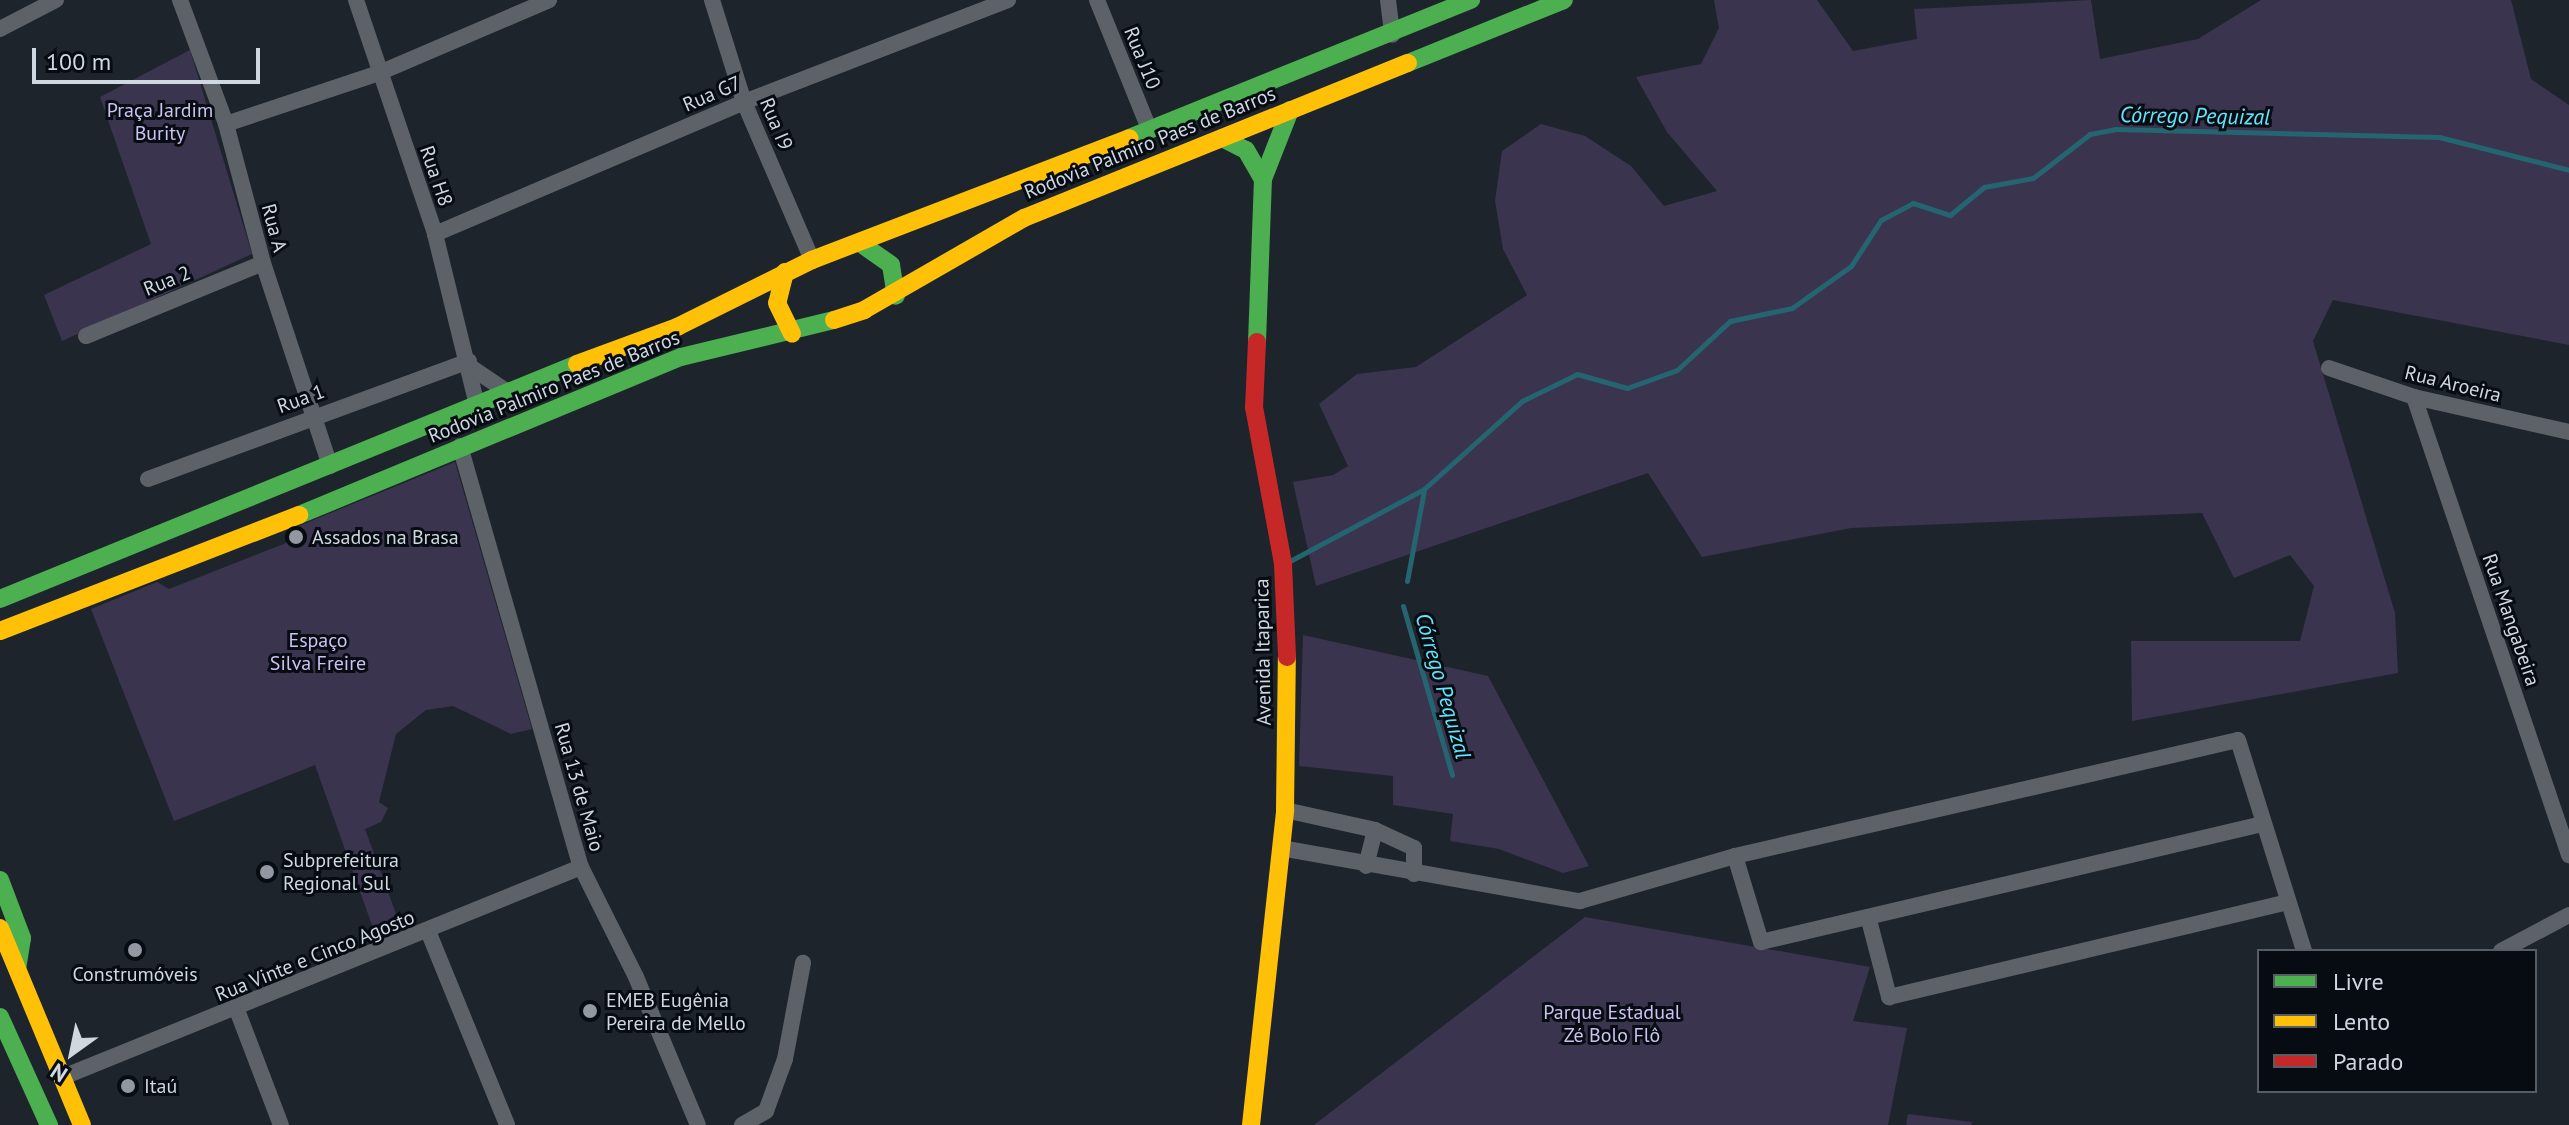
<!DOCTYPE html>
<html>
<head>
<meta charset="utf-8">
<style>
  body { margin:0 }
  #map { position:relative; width:2569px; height:1125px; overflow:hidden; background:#1d242b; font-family:"PT Sans",sans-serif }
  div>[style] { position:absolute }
  .green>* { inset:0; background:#3a344f }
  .stream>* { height:5px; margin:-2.5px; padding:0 2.5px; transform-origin:2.5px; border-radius:2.5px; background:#24656f }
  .street>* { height:16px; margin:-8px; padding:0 8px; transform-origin:8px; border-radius:8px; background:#5d6268 }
  .fast>* { height:18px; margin:-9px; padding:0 9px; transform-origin:9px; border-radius:9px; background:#4caf50 }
  .slow>* { height:18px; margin:-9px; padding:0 9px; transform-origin:9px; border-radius:9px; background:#ffc107 }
  .jam>* { height:18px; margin:-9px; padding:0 9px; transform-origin:9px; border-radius:9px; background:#c62828 }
  .dots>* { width:22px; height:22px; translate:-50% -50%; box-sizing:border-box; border:4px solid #070c12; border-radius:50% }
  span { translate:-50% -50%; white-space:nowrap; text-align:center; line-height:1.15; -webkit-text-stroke:6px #070c12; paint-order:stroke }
  .street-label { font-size:20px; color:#cfd7e1 }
  .park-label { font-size:20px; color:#cdc0f2 }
  .poi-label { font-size:20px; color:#cfd7e1 }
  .left { translate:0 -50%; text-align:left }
  .water-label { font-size:22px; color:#63e6fc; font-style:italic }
  .legend { position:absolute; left:2257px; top:949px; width:280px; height:144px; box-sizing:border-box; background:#070c12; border:2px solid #575d65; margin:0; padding:10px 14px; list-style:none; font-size:24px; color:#cfd7e1 }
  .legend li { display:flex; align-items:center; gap:16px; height:40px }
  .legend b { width:40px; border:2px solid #575d65 }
  .north { position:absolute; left:32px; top:1013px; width:80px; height:80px; -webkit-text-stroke:6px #070c12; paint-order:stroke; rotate:213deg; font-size:22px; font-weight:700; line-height:32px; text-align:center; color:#cfd7e1 }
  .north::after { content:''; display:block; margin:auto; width:28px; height:36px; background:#cfd7e1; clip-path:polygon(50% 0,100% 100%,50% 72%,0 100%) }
  .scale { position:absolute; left:32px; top:48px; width:228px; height:36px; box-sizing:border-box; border:4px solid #cfd7e1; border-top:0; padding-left:10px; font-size:24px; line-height:28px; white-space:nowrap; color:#cfd7e1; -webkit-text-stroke:6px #070c12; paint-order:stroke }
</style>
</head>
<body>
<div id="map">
  <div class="green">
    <div style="clip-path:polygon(1714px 0,1817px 0,1853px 51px,1917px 39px,1914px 9px,2091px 0,2100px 59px,2198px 39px,2261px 0,2511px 0,2531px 79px,2569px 105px,2569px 345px,2333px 300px,2313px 341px,2395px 613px,2398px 673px,2132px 721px,2131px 641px,2300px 641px,2314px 586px,2290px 555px,2234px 578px,2202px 513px,1851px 528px,1702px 557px,1648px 473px,1316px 586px,1293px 482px,1333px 475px,1348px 466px,1319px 404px,1357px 374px,1416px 367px,1527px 295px,1503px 249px,1495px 201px,1502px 151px,1541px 124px,1585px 136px,1631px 166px,1664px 206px,1717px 191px,1667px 132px,1636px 77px,1701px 64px,1719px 28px)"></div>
    <div style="clip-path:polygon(190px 50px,252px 254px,62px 341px,44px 295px,151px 244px,100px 97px)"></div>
    <div style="clip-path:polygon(455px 462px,532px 729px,511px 734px,453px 706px,426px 710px,396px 734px,379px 802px,388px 808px,381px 822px,365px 829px,399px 922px,374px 931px,315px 765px,174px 821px,91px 609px,157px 582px,169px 589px,286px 543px,294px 528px)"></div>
    <div style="clip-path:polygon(1303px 635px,1488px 676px,1589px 866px,1563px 873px,1499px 849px,1450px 841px,1453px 814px,1393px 805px,1393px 776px,1299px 766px)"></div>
    <div style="clip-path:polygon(1585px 917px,1870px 967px,1853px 1021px,1907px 1028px,1888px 1125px,1314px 1125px)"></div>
    <div style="clip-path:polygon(1908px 1114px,1972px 1122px,1971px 1125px,1906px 1125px)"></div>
  </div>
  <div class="stream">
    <div style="left:1288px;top:562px;width:154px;rotate:-28.2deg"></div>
    <div style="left:1424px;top:489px;width:132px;rotate:-41.9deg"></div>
    <div style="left:1522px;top:401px;width:61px;rotate:-26.1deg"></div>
    <div style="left:1577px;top:374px;width:52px;rotate:15.6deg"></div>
    <div style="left:1627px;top:388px;width:53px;rotate:-19.8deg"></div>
    <div style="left:1677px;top:370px;width:72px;rotate:-42.8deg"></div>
    <div style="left:1730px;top:321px;width:63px;rotate:-11.8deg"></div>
    <div style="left:1792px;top:308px;width:72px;rotate:-35.4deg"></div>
    <div style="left:1851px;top:266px;width:55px;rotate:-56.9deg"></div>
    <div style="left:1881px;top:220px;width:36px;rotate:-28deg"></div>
    <div style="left:1913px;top:203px;width:39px;rotate:18deg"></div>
    <div style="left:1950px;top:215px;width:44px;rotate:-39.5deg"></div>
    <div style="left:1984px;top:187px;width:50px;rotate:-10.4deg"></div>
    <div style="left:2033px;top:178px;width:72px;rotate:-37.7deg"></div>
    <div style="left:2090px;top:134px;width:25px;rotate:-11deg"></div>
    <div style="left:2115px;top:129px;width:324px;rotate:1.4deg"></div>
    <div style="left:2439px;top:137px;width:134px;rotate:14.2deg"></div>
    <div style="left:1407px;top:581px;width:93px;rotate:-79.4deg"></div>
    <div style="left:1403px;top:606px;width:176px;rotate:73.8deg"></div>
  </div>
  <div class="street">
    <div style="left:180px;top:0;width:132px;rotate:69.6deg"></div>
    <div style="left:226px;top:124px;width:144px;rotate:75.1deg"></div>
    <div style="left:263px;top:263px;width:214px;rotate:71.7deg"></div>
    <div style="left:356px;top:0;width:247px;rotate:71.3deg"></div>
    <div style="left:435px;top:234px;width:172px;rotate:76.2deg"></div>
    <div style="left:712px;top:0;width:107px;rotate:72.6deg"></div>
    <div style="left:744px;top:102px;width:172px;rotate:66.7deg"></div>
    <div style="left:1097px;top:0;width:141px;rotate:68deg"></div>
    <div style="left:1388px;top:0;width:35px;rotate:83deg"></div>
    <div style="left:0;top:29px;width:63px;rotate:-27.4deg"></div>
    <div style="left:226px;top:124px;width:161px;rotate:-18.4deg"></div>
    <div style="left:379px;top:73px;width:185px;rotate:-23.2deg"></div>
    <div style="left:435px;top:234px;width:336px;rotate:-23.1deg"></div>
    <div style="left:744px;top:102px;width:283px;rotate:-21.1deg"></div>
    <div style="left:86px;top:336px;width:191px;rotate:-22.4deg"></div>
    <div style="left:472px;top:368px;width:40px;rotate:34deg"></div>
    <div style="left:2329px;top:368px;width:90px;rotate:18.8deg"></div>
    <div style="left:2414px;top:397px;width:159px;rotate:12.7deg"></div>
    <div style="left:2414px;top:397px;width:484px;rotate:71.3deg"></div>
    <div style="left:460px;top:446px;width:438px;rotate:74deg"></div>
    <div style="left:581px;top:867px;width:123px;rotate:63.4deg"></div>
    <div style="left:636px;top:977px;width:160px;rotate:67.3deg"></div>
    <div style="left:148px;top:479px;width:342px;rotate:-20.2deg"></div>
    <div style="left:1285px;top:810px;width:92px;rotate:12.5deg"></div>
    <div style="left:1375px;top:830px;width:37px;rotate:104deg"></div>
    <div style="left:1375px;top:830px;width:43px;rotate:24.8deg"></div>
    <div style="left:1414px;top:848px;width:26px;rotate:90deg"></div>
    <div style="left:1281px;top:848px;width:304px;rotate:10.1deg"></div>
    <div style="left:1580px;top:901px;width:161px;rotate:-16.2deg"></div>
    <div style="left:1735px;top:856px;width:516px;rotate:-12.99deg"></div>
    <div style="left:2238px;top:740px;width:221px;rotate:72.6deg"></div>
    <div style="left:1735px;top:856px;width:90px;rotate:73.2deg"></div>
    <div style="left:1761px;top:942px;width:515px;rotate:-13.25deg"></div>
    <div style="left:1869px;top:920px;width:80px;rotate:75.4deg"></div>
    <div style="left:1889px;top:997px;width:409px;rotate:-13.4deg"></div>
    <div style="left:428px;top:931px;width:209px;rotate:67.8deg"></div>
    <div style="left:2501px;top:951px;width:77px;rotate:-27.9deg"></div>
    <div style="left:237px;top:1010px;width:123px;rotate:69.1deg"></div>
    <div style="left:63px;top:1077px;width:559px;rotate:-22.07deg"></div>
    <div style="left:742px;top:1125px;width:28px;rotate:-30deg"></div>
    <div style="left:766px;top:1111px;width:55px;rotate:-69.9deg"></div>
    <div style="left:785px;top:1059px;width:98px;rotate:-79.4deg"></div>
  </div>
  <div class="fast">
    <div style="left:1408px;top:63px;width:168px;rotate:-22deg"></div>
    <div style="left:1129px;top:138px;width:369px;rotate:-22deg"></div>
    <div style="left:1222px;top:138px;width:27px;rotate:27deg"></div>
    <div style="left:1246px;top:150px;width:34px;rotate:60deg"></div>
    <div style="left:860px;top:243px;width:38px;rotate:35deg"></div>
    <div style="left:891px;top:265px;width:31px;rotate:81deg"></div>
    <div style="left:1257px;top:342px;width:163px;rotate:-87.9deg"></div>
    <div style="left:1263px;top:179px;width:74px;rotate:-68.6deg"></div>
    <div style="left:299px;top:515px;width:413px;rotate:-22.5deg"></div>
    <div style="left:681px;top:357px;width:157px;rotate:-13.6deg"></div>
    <div style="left:0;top:599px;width:623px;rotate:-22.16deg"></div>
    <div style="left:0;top:880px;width:62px;rotate:69.2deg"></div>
    <div style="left:22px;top:938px;width:31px;rotate:99deg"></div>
    <div style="left:0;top:1017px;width:119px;rotate:65.6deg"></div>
  </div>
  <div class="slow">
    <div style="left:785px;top:272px;width:32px;rotate:104deg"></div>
    <div style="left:777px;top:303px;width:34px;rotate:64deg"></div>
    <div style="left:834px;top:320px;width:32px;rotate:-18deg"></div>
    <div style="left:864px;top:310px;width:185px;rotate:-29.9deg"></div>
    <div style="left:1024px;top:218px;width:414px;rotate:-22deg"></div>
    <div style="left:577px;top:364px;width:107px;rotate:-20.3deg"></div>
    <div style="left:677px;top:327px;width:151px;rotate:-26.4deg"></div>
    <div style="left:812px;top:260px;width:340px;rotate:-21deg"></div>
    <div style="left:0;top:631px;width:321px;rotate:-21.2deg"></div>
    <div style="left:0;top:928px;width:213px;rotate:67.4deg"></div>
    <div style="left:1251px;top:1125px;width:317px;rotate:-83.8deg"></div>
    <div style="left:1285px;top:810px;width:153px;rotate:-89.3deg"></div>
  </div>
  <div class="jam">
    <div style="left:1257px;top:342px;width:65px;rotate:92.6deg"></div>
    <div style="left:1254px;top:407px;width:160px;rotate:79.5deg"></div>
    <div style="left:1283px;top:564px;width:93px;rotate:87.5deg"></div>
  </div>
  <div class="dots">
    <div style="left:296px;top:537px;background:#9198a1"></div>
    <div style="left:267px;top:872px;background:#9198a1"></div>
    <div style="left:135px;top:950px;background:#9198a1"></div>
    <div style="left:590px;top:1011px;background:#9198a1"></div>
    <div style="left:128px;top:1086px;background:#9198a1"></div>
  </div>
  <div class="street-label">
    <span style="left:1142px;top:58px;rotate:68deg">Rua J10</span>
    <span style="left:712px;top:94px;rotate:-23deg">Rua G7</span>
    <span style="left:776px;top:124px;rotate:67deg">Rua I9</span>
    <span style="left:1150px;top:143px;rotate:-22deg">Rodovia Palmiro Paes de Barros</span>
    <span style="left:436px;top:176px;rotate:71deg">Rua H8</span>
    <span style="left:274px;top:228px;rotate:75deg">Rua A</span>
    <span style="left:167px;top:281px;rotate:-22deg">Rua 2</span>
    <span style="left:2453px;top:384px;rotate:14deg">Rua Aroeira</span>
    <span style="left:554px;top:387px;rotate:-22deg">Rodovia Palmiro Paes de Barros</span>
    <span style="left:301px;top:399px;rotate:-20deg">Rua 1</span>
    <span style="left:2511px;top:620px;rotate:71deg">Rua Mangabeira</span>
    <span style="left:1263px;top:652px;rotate:-91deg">Avenida Itaparica</span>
    <span style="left:579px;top:787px;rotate:74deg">Rua 13 de Maio</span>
    <span style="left:315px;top:956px;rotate:-22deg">Rua Vinte e Cinco Agosto</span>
  </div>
  <div class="park-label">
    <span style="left:160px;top:122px">Praça Jardim<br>Burity</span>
    <span style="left:318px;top:652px">Espaço<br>Silva Freire</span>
    <span style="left:1612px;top:1024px">Parque Estadual<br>Zé Bolo Flô</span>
  </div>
  <div class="poi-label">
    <span class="left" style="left:312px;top:537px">Assados na Brasa</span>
    <span class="left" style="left:283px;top:872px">Subprefeitura<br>Regional Sul</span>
    <span style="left:135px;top:974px">Construmóveis</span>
    <span class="left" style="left:606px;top:1012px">EMEB Eugênia<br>Pereira de Mello</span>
    <span class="left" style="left:144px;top:1086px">Itaú</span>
  </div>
  <div class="water-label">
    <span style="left:2195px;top:116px;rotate:1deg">Córrego Pequizal</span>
    <span style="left:1443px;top:686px;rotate:74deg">Córrego Pequizal</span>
  </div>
  <ul class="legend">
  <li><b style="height:10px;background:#4caf50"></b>Livre</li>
  <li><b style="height:10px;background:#ffc107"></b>Lento</li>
  <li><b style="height:10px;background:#c62828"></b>Parado</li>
  </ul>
  <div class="north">N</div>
  <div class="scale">100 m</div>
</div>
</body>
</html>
